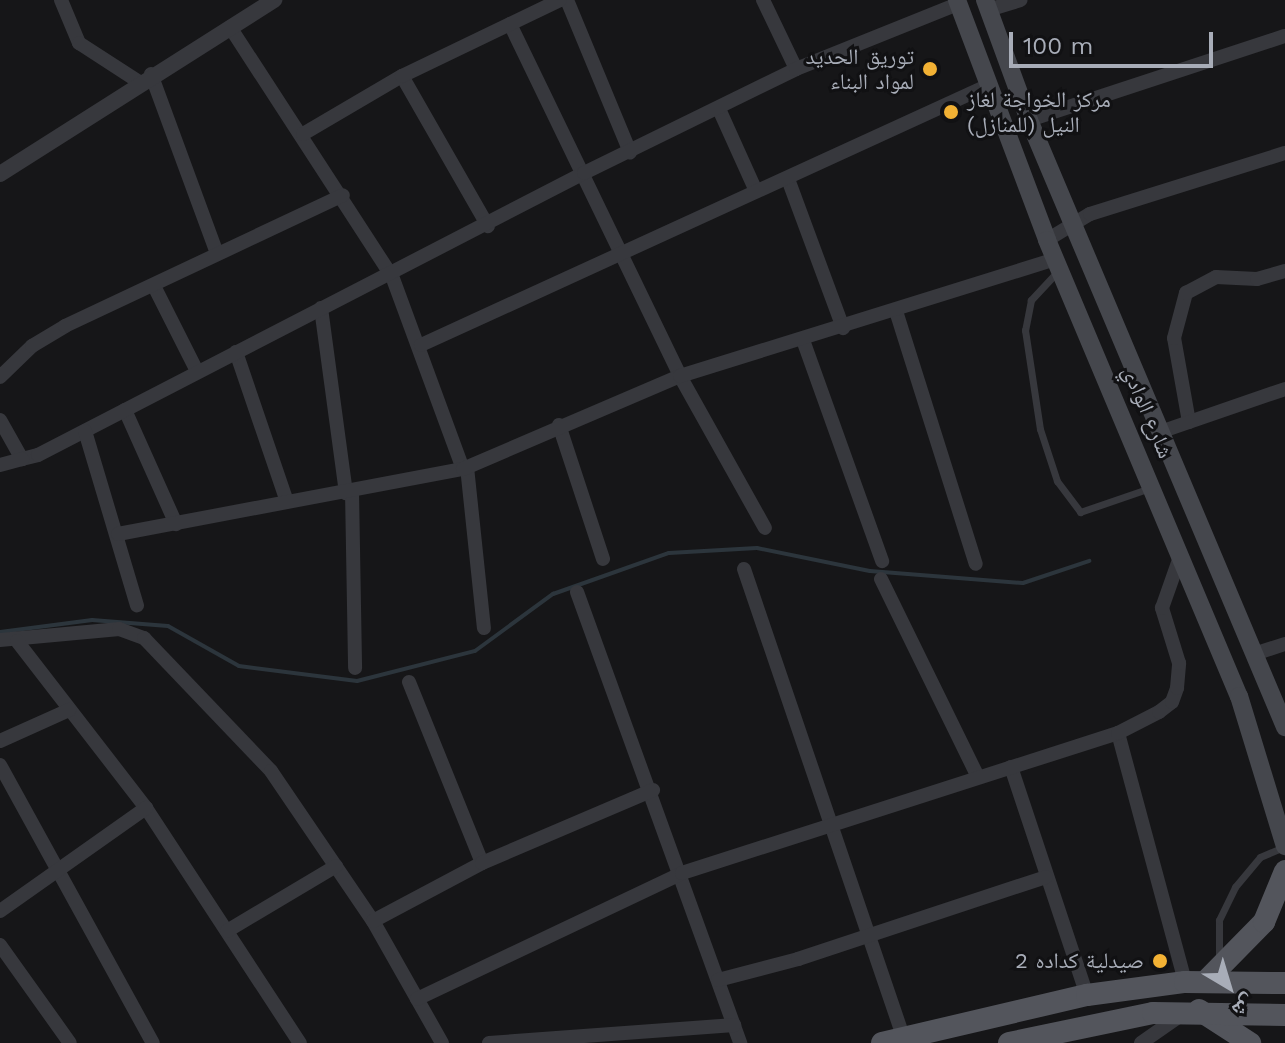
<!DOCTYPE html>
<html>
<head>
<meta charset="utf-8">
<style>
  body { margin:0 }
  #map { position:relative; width:1285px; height:1043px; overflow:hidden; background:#161618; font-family:"Work Sans","Noto Naskh Arabic",sans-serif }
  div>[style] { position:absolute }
  .stream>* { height:4px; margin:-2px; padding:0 2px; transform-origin:2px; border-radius:2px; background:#2c353c }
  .service>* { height:7px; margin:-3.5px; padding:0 3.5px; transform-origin:3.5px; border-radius:3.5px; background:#37383d }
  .minor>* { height:14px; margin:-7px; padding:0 7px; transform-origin:7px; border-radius:7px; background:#37383d }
  .tertiary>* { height:16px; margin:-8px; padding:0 8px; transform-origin:8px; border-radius:8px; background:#37383d }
  .secondary>* { height:18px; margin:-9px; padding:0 9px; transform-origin:9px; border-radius:9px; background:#45474d }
  .primary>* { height:22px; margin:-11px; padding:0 11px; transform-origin:11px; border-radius:11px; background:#53555c }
  .dots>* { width:22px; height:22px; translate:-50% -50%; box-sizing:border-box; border:4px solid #111113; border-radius:50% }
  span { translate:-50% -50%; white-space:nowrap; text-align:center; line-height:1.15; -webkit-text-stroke:6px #111113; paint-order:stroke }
  .poi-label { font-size:22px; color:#a8adb8 }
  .right { translate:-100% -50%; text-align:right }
  .left { translate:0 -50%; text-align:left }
  .street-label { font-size:22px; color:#a8adb8 }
  .north { position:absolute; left:1189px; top:947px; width:80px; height:80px; -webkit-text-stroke:6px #111113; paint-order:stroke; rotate:142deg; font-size:22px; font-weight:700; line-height:32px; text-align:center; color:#a8adb8 }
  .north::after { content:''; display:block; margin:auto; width:28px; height:36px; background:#a8adb8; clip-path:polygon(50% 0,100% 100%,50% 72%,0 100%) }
  .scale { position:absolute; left:1009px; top:32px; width:204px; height:36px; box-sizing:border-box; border:4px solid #a8adb8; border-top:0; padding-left:10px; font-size:24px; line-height:28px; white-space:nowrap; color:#a8adb8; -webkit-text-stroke:6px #111113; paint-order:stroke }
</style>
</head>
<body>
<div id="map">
  <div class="stream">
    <div style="left:0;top:632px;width:93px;rotate:-7.4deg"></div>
    <div style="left:92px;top:620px;width:76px;rotate:4.5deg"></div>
    <div style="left:168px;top:626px;width:81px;rotate:29.4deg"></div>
    <div style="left:239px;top:666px;width:119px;rotate:7.2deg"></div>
    <div style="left:357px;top:681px;width:122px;rotate:-14.3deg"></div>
    <div style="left:475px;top:651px;width:97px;rotate:-36.2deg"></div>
    <div style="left:553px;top:594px;width:123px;rotate:-19.5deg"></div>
    <div style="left:669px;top:553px;width:88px;rotate:-3.3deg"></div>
    <div style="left:757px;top:548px;width:115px;rotate:11.5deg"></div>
    <div style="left:870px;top:571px;width:153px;rotate:4.5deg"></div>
    <div style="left:1023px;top:583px;width:70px;rotate:-18.4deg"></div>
  </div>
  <div class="service">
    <div style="left:1058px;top:271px;width:40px;rotate:133deg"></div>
    <div style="left:1031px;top:300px;width:31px;rotate:101deg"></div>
    <div style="left:1025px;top:330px;width:100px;rotate:81.4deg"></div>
    <div style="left:1040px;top:429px;width:55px;rotate:71.9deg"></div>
    <div style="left:1057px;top:481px;width:39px;rotate:53deg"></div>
    <div style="left:1080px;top:512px;width:74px;rotate:-18.9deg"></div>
    <div style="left:1219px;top:962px;width:42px;rotate:-90deg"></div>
    <div style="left:1219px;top:920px;width:37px;rotate:-64deg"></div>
    <div style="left:1235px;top:887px;width:39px;rotate:-50deg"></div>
    <div style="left:1260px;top:857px;width:25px;rotate:-23deg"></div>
  </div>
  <div class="minor">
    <div style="left:61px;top:0;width:47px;rotate:67.3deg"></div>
    <div style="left:79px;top:43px;width:72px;rotate:33deg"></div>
    <div style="left:567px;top:0;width:165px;rotate:67.5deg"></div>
    <div style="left:763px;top:0;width:76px;rotate:64.4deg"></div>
    <div style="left:988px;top:10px;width:34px;rotate:-17deg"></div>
    <div style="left:510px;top:24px;width:391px;rotate:64.2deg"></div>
    <div style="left:680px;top:376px;width:174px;rotate:60.8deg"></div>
    <div style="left:230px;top:27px;width:297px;rotate:57deg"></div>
    <div style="left:392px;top:276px;width:206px;rotate:69.8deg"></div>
    <div style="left:151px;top:74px;width:189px;rotate:69.8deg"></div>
    <div style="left:402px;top:76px;width:173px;rotate:60.2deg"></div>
    <div style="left:719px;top:109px;width:90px;rotate:65.7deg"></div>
    <div style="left:1029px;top:120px;width:269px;rotate:-18.2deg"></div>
    <div style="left:303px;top:134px;width:115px;rotate:-30.4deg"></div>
    <div style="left:402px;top:76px;width:175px;rotate:-25.7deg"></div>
    <div style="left:788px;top:179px;width:159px;rotate:69.7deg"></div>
    <div style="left:1047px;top:240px;width:50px;rotate:-31.2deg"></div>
    <div style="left:1090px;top:214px;width:204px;rotate:-17.4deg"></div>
    <div style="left:154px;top:286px;width:95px;rotate:63.2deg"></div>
    <div style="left:321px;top:308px;width:187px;rotate:82.3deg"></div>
    <div style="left:896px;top:311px;width:265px;rotate:72.5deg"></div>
    <div style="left:803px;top:340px;width:235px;rotate:70.3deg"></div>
    <div style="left:421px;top:345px;width:622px;rotate:-24.59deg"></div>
    <div style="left:236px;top:352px;width:158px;rotate:71.2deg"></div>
    <div style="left:0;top:377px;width:45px;rotate:-44.1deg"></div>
    <div style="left:32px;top:346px;width:39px;rotate:-31deg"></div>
    <div style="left:65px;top:326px;width:307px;rotate:-25.2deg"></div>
    <div style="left:125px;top:410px;width:125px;rotate:65.9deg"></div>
    <div style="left:0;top:420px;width:45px;rotate:60.6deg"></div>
    <div style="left:22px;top:459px;width:16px;rotate:-14deg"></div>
    <div style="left:38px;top:455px;width:615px;rotate:-27.32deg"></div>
    <div style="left:584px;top:173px;width:236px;rotate:-26.1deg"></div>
    <div style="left:796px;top:69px;width:175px;rotate:-21.9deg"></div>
    <div style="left:1189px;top:422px;width:85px;rotate:-100.1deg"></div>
    <div style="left:1174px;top:338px;width:47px;rotate:-75.1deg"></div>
    <div style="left:1186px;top:293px;width:34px;rotate:-28deg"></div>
    <div style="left:1216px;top:277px;width:41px;rotate:2.8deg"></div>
    <div style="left:1257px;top:279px;width:29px;rotate:-16deg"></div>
    <div style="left:559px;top:425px;width:141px;rotate:71.8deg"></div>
    <div style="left:85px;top:431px;width:182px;rotate:73.4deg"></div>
    <div style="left:1163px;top:431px;width:129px;rotate:-19deg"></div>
    <div style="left:0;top:465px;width:23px;rotate:-15deg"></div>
    <div style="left:467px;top:467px;width:162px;rotate:84deg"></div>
    <div style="left:352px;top:491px;width:177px;rotate:89deg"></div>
    <div style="left:118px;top:534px;width:351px;rotate:-10.7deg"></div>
    <div style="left:463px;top:469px;width:236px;rotate:-23.2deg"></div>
    <div style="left:680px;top:376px;width:393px;rotate:-17.3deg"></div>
    <div style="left:744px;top:569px;width:494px;rotate:71.2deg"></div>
    <div style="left:881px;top:579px;width:220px;rotate:63.9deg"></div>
    <div style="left:577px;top:592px;width:480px;rotate:70.1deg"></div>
    <div style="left:0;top:640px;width:120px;rotate:-5.3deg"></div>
    <div style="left:119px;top:629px;width:27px;rotate:20deg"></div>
    <div style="left:144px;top:638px;width:184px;rotate:46.3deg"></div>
    <div style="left:271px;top:771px;width:181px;rotate:55.8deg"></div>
    <div style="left:373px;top:921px;width:140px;rotate:60.5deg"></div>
    <div style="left:17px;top:641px;width:211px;rotate:52.3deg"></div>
    <div style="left:146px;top:808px;width:281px;rotate:56.8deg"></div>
    <div style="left:1257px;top:653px;width:29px;rotate:-18deg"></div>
    <div style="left:409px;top:682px;width:195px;rotate:68deg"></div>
    <div style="left:1118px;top:733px;width:258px;rotate:74.9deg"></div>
    <div style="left:0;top:741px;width:76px;rotate:-24.2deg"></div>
    <div style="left:0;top:765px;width:317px;rotate:61.2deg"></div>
    <div style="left:1011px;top:767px;width:240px;rotate:71.6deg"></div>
    <div style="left:0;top:911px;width:179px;rotate:-35.2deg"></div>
    <div style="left:373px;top:921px;width:123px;rotate:-28deg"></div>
    <div style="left:482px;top:863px;width:186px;rotate:-23.1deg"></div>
    <div style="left:227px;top:931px;width:127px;rotate:-30.8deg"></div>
    <div style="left:0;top:945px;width:120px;rotate:54.5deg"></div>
    <div style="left:718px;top:980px;width:83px;rotate:-14.7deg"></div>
    <div style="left:798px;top:959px;width:261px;rotate:-18.3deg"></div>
    <div style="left:417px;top:999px;width:293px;rotate:-25.4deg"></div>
    <div style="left:682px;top:873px;width:458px;rotate:-17.8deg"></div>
    <div style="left:1118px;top:733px;width:46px;rotate:-27.1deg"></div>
    <div style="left:1159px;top:712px;width:16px;rotate:-38deg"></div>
    <div style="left:1172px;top:702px;width:15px;rotate:-70deg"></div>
    <div style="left:1177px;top:688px;width:25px;rotate:-85deg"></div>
    <div style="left:1179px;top:663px;width:58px;rotate:-107.2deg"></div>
    <div style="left:1162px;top:608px;width:54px;rotate:-70.6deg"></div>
    <div style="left:489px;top:1043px;width:246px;rotate:-4.2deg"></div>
    <div style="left:1141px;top:1043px;width:49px;rotate:-35deg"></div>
  </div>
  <div class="tertiary">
    <div style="left:0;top:174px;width:325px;rotate:-32.4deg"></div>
  </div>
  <div class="secondary">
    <div style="left:957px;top:0;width:256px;rotate:69.4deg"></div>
    <div style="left:1047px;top:240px;width:495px;rotate:67.2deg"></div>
    <div style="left:1239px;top:696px;width:157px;rotate:73deg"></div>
    <div style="left:985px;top:0;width:128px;rotate:69.9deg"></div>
    <div style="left:1029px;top:120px;width:659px;rotate:67.13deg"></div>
  </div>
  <div class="primary">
    <div style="left:1206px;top:981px;width:83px;rotate:-45.5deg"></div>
    <div style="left:1264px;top:922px;width:55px;rotate:-67.6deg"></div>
    <div style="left:1199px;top:1010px;width:61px;rotate:32.9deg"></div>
    <div style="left:882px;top:1043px;width:211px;rotate:-13.2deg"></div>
    <div style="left:1087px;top:995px;width:99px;rotate:-7.6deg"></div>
    <div style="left:1185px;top:982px;width:100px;rotate:0.6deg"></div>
    <div style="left:1009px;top:1043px;width:147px;rotate:-11.8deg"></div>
    <div style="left:1153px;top:1013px;width:132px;rotate:0.9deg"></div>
  </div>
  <div class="dots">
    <div style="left:930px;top:69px;background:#f2b134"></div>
    <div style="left:951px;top:112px;background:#f2b134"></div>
    <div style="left:1160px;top:961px;background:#f2b134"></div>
  </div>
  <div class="poi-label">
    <span class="right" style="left:914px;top:69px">توريق الحديد<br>لمواد البناء</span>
    <span class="left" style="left:967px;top:112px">مركز الخواجة لغاز<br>النيل (للمنازل)</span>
    <span class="right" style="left:1144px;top:961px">صيدلية كداده 2</span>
  </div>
  <div class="street-label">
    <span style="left:1148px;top:412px;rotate:67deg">شارع الوادي</span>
  </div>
  <div class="north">ش</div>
  <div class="scale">100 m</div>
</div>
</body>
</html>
